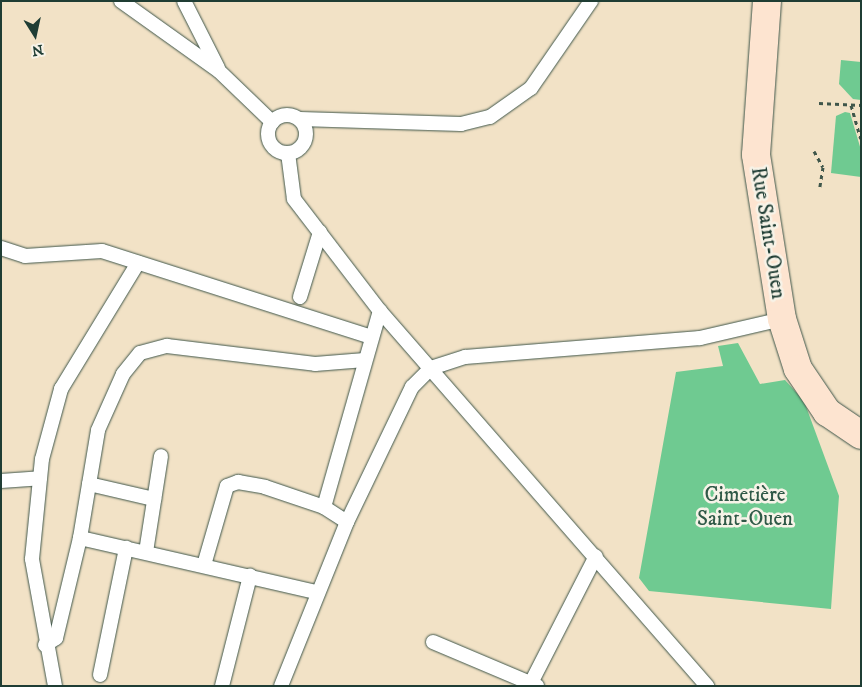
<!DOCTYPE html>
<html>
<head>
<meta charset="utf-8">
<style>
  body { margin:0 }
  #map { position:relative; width:862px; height:687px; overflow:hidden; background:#f2e2c6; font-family:"IM FELL DW Pica",serif }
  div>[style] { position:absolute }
  .green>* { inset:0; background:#6fca91 }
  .path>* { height:3px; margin-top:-1.5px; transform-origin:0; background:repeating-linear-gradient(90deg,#3f564a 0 4px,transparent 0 8px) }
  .roads { filter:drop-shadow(0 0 1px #3f564a) drop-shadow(0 0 1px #3f564a) }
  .lane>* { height:14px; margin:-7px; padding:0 7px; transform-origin:7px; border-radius:7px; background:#fff }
  .lane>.ring { margin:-7px; padding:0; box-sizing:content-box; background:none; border:14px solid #fff; border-radius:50% }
  .secondary>* { height:28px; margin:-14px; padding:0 14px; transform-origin:14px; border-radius:14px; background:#fde4d0 }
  span { translate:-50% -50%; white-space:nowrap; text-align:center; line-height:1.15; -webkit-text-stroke:5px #f7f3e8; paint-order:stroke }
  .street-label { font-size:21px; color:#1f3d34 }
  .park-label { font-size:21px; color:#2f5947 }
  .frame { position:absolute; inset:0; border:2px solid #1f3d34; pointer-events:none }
  .north { position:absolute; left:10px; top:10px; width:50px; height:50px; -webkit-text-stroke:4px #f7f3e8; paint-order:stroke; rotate:170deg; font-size:14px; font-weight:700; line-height:20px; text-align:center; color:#1f3d34 }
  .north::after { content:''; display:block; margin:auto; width:18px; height:22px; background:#1f3d34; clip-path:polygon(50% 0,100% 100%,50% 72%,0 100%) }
</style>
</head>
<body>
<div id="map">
  <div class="green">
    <div style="clip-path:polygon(841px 60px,861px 62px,861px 100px,853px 99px,839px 84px)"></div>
    <div style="clip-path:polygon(845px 112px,850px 113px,861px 150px,861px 177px,831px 173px,836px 116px)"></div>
    <div style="clip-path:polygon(738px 343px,760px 384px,785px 380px,804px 401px,839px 496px,831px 609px,649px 591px,639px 578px,676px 372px,723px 366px,718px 346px)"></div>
  </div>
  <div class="path">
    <div style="left:819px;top:103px;width:42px;rotate:2.7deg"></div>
    <div style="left:851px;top:105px;width:35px;rotate:74deg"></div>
    <div style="left:814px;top:151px;width:18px;rotate:61deg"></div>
    <div style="left:823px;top:167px;width:20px;rotate:99deg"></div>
  </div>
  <div class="roads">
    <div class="lane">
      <div style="left:121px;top:1px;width:120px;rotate:35.5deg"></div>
      <div style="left:219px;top:71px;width:74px;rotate:43.9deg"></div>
      <div style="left:184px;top:1px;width:75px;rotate:63.1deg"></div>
      <div class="ring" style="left:268px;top:115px;width:24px;height:24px"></div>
      <div style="left:300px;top:119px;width:161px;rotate:1.8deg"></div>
      <div style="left:461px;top:124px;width:30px;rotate:-14deg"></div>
      <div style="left:490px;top:117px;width:50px;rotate:-35.3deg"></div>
      <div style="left:531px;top:88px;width:106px;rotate:-55.4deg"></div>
      <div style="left:288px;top:153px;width:46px;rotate:82.6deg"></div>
      <div style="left:294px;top:199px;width:141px;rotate:52.5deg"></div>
      <div style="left:380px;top:311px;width:498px;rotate:48.9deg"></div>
      <div style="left:1px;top:248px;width:25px;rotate:18deg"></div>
      <div style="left:25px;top:256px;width:77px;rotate:-3.7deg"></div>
      <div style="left:102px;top:251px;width:282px;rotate:17.7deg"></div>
      <div style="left:300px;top:297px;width:68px;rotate:-72.9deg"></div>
      <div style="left:1px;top:481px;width:39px;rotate:-4deg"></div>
      <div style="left:89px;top:484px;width:67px;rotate:13deg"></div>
      <div style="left:347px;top:522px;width:150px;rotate:-64.3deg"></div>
      <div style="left:412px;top:387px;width:27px;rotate:-45deg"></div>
      <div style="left:431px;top:368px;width:36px;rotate:-18deg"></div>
      <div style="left:465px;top:357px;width:236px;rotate:-4.6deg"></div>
      <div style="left:700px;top:338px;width:84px;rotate:-13deg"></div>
      <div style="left:80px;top:538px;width:109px;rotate:-80.5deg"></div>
      <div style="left:98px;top:430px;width:61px;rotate:-65.9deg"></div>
      <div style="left:123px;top:374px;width:27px;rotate:-51deg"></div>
      <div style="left:140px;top:353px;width:28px;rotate:-15deg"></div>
      <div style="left:167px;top:346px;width:149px;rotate:6.9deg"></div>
      <div style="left:315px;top:364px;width:50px;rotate:-4.6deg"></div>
      <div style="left:146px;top:552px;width:97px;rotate:-81.1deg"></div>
      <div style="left:204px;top:565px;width:82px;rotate:-73.8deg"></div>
      <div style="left:227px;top:486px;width:12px;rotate:-20deg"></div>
      <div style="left:238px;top:482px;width:27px;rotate:10deg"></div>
      <div style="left:265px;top:487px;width:62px;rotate:18.7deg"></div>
      <div style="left:433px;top:642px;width:113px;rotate:22.9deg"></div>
      <div style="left:45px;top:645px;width:13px;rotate:-32deg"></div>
      <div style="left:56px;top:638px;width:103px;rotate:-76.5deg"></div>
      <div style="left:80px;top:538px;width:242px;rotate:12.9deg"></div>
      <div style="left:100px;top:675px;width:130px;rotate:-78.4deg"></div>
      <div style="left:532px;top:681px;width:140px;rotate:-62.9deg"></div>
      <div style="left:55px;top:686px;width:129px;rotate:-100.3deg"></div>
      <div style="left:32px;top:559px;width:100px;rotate:-84.3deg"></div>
      <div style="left:42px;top:459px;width:73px;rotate:-74.8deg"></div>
      <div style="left:61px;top:389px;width:148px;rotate:-58.6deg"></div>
      <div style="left:222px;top:686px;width:114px;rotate:-75.7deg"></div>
      <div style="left:281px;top:686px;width:177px;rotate:-68.1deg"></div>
      <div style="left:347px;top:522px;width:27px;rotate:-147deg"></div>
      <div style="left:324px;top:507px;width:204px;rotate:-74.1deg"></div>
    </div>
    <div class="secondary">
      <div style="left:767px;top:1px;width:154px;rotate:94.1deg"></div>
      <div style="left:756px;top:155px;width:166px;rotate:81deg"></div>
      <div style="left:782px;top:319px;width:52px;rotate:72.3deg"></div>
      <div style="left:798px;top:369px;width:52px;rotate:56deg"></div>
      <div style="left:827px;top:412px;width:41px;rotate:34.1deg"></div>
    </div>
  </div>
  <div class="street-label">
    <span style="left:768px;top:233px;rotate:81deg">Rue Saint-Ouen</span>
  </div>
  <div class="park-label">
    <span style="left:745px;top:507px">Cimetière<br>Saint-Ouen</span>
  </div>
  <div class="frame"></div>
  <div class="north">N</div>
</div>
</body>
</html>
